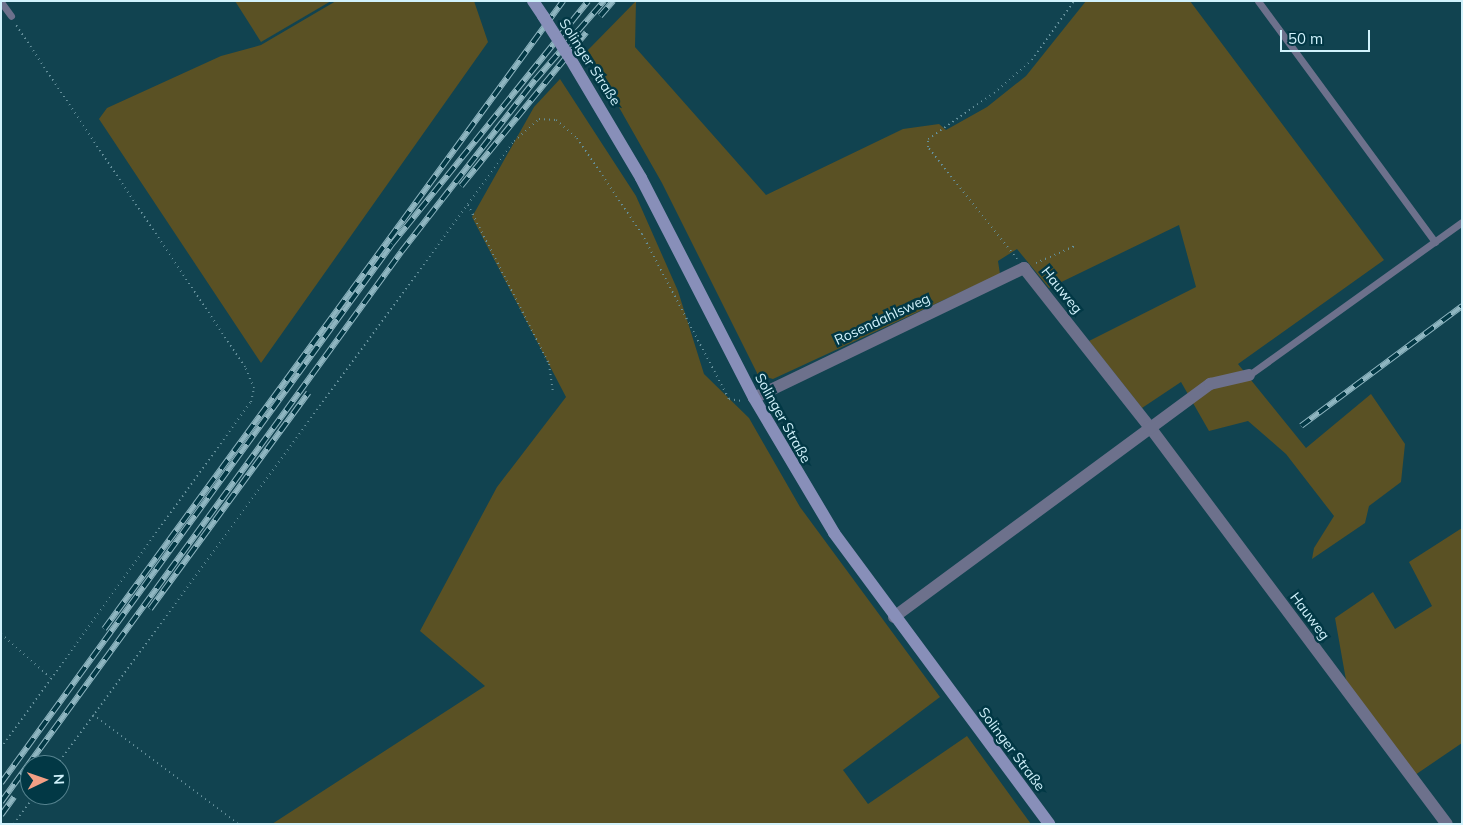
<!DOCTYPE html>
<html>
<head>
<meta charset="utf-8">
<style>
  body { margin:0 }
  #map { position:relative; width:1463px; height:825px; overflow:hidden; background:#114350; font-family:Mulish,sans-serif }
  div>[style] { position:absolute }
  .green>* { inset:0; background:#5a5124 }
  .path>* { height:2px; margin-top:-1px; transform-origin:0; background:repeating-linear-gradient(90deg,#65909b 0 1px,transparent 0 5px) }
  .lane>* { height:7px; margin:-3.5px; padding:0 3.5px; transform-origin:3.5px; border-radius:3.5px; background:#6d718c }
  .street>* { height:12px; margin:-6px; padding:0 6px; transform-origin:6px; border-radius:6px; background:#6d718c }
  .secondary>* { height:12px; margin:-6px; padding:0 6px; transform-origin:6px; border-radius:6px; background:#888fb9 }
  .rail>* { height:5.5px; margin-top:-2.75px; transform-origin:0; background:repeating-linear-gradient(90deg,#023845 0 11px,#8fb6c1 0 22px); box-sizing:border-box; border-block:1px solid #8fb6c1 }
  .secondary-bridge>* { height:12px; margin:-6px; padding:0 6px; transform-origin:6px; border-radius:6px; background:#888fb9 }
  span { translate:-50% -50%; white-space:nowrap; text-align:center; line-height:1.15; -webkit-text-stroke:5px #023845; paint-order:stroke }
  .street-label { font-size:14px; color:#d1f2fc }
  .frame { position:absolute; inset:0; border:2px solid #d1f2fc; pointer-events:none }
  .north { position:absolute; left:20px; top:755px; width:50px; height:50px; box-sizing:border-box; background:#023845; border:1px solid #55828e; border-radius:50%; rotate:87deg; font-size:14px; font-weight:700; line-height:20px; text-align:center; color:#d1f2fc }
  .north::after { content:''; display:block; margin:auto; width:18px; height:22px; background:#f39f85; clip-path:polygon(50% 0,100% 100%,50% 72%,0 100%) }
  .scale { position:absolute; left:1280px; top:30px; width:90px; height:22px; box-sizing:border-box; border:2px solid #d1f2fc; border-top:0; padding-left:6px; font-size:15px; line-height:18px; white-space:nowrap; color:#d1f2fc; -webkit-text-stroke:4px #023845; paint-order:stroke }
</style>
</head>
<body>
<div id="map">
  <div class="green">
    <div style="clip-path:polygon(235px 1px,331px 1px,261px 42px)"></div>
    <div style="clip-path:polygon(336px 1px,474px 1px,488px 42px,261px 363px,99px 119px,107px 108px,221px 56px,261px 45px)"></div>
    <div style="clip-path:polygon(636px 1px,635px 47px,766px 195px,903px 129px,939px 124px,946px 130px,987px 107px,1026px 76px,1086px 1px,1190px 1px,1384px 260px,1238px 364px,1306px 448px,1371px 394px,1405px 444px,1401px 482px,1369px 506px,1365px 523px,1312px 559px,1314px 548px,1334px 516px,1286px 454px,1248px 421px,1209px 431px,1181px 382px,1142px 408px,1089px 341px,1196px 287px,1179px 225px,1049px 288px,1017px 249px,998px 261px,1000px 274px,773px 379px,758px 375px,662px 183px,587px 51px)"></div>
    <div style="clip-path:polygon(560px 79px,636px 196px,678px 291px,704px 374px,749px 418px,800px 507px,940px 697px,843px 770px,868px 804px,967px 736px,1031px 824px,272px 824px,485px 686px,420px 631px,497px 487px,566px 397px,472px 217px,534px 107px)"></div>
    <div style="clip-path:polygon(1462px 528px,1462px 743px,1415px 775px,1346px 680px,1335px 618px,1373px 592px,1395px 629px,1432px 606px,1409px 562px)"></div>
  </div>
  <div class="path">
    <div style="left:468px;top:205px;width:178px;rotate:63deg"></div>
    <div style="left:549px;top:364px;width:30px;rotate:82deg"></div>
    <div style="left:1017px;top:259px;width:143px;rotate:-128.5deg"></div>
    <div style="left:928px;top:147px;width:8px;rotate:-90deg"></div>
    <div style="left:928px;top:139px;width:80px;rotate:-34.9deg"></div>
    <div style="left:994px;top:93px;width:50px;rotate:-41deg"></div>
    <div style="left:1032px;top:60px;width:72px;rotate:-54.6deg"></div>
    <div style="left:1036px;top:263px;width:43px;rotate:-23.6deg"></div>
    <div style="left:1px;top:634px;width:65px;rotate:41.3deg"></div>
    <div style="left:93px;top:715px;width:181px;rotate:36.9deg"></div>
    <div style="left:1px;top:748px;width:427px;rotate:-54.2deg"></div>
    <div style="left:251px;top:402px;width:14px;rotate:-78deg"></div>
    <div style="left:254px;top:388px;width:23px;rotate:-113deg"></div>
    <div style="left:245px;top:367px;width:412px;rotate:-123.8deg"></div>
    <div style="left:57px;top:765px;width:773px;rotate:-53.78deg"></div>
    <div style="left:514px;top:141px;width:33px;rotate:-41deg"></div>
    <div style="left:539px;top:119px;width:17px;rotate:3deg"></div>
    <div style="left:556px;top:120px;width:28px;rotate:41deg"></div>
    <div style="left:577px;top:138px;width:116px;rotate:55.9deg"></div>
    <div style="left:642px;top:234px;width:187px;rotate:62.2deg"></div>
    <div style="left:729px;top:399px;width:13px;rotate:9deg"></div>
    <div style="left:14px;top:824px;width:36px;rotate:-54deg"></div>
  </div>
  <div class="lane">
    <div style="left:1258px;top:1px;width:299px;rotate:53.7deg"></div>
    <div style="left:1px;top:2px;width:17px;rotate:54deg"></div>
    <div style="left:1249px;top:375px;width:262px;rotate:-35.7deg"></div>
  </div>
  <div class="street">
    <div style="left:754px;top:398px;width:300px;rotate:-25.7deg"></div>
    <div style="left:1024px;top:268px;width:201px;rotate:51.7deg"></div>
    <div style="left:1149px;top:426px;width:497px;rotate:53.2deg"></div>
    <div style="left:894px;top:617px;width:393px;rotate:-36.4deg"></div>
    <div style="left:1210px;top:384px;width:40px;rotate:-13deg"></div>
  </div>
  <div class="secondary">
    <div style="left:533px;top:1px;width:18px;rotate:56deg"></div>
    <div style="left:571px;top:60px;width:137px;rotate:59.3deg"></div>
    <div style="left:641px;top:178px;width:247px;rotate:62.8deg"></div>
    <div style="left:754px;top:398px;width:157px;rotate:59.3deg"></div>
    <div style="left:834px;top:533px;width:362px;rotate:53.5deg"></div>
  </div>
  <div class="rail">
    <div style="left:600px;top:16px;width:20px;rotate:-49deg"></div>
    <div style="left:461px;top:186px;width:198px;rotate:-50.8deg"></div>
    <div style="left:1301px;top:426px;width:201px;rotate:-36.7deg"></div>
    <div style="left:150px;top:609px;width:268px;rotate:-53.8deg"></div>
    <div style="left:104px;top:629px;width:778px;rotate:-53.84deg"></div>
    <div style="left:1px;top:783px;width:666px;rotate:-54.04deg"></div>
    <div style="left:392px;top:244px;width:312px;rotate:-51.1deg"></div>
    <div style="left:1px;top:802px;width:680px;rotate:-53.97deg"></div>
    <div style="left:401px;top:252px;width:218px;rotate:-52.1deg"></div>
    <div style="left:535px;top:80px;width:105px;rotate:-48.9deg"></div>
    <div style="left:1px;top:815px;width:22px;rotate:-54deg"></div>
  </div>
  <div class="secondary-bridge">
    <div style="left:543px;top:16px;width:52px;rotate:57.5deg"></div>
  </div>
  <div class="street-label">
    <span style="left:590px;top:62px;rotate:57deg">Solinger Straße</span>
    <span style="left:1062px;top:290px;rotate:51deg">Hauweg</span>
    <span style="left:882px;top:319px;rotate:-25deg">Rosendahlsweg</span>
    <span style="left:783px;top:418px;rotate:61deg">Solinger Straße</span>
    <span style="left:1310px;top:616px;rotate:53deg">Hauweg</span>
    <span style="left:1012px;top:749px;rotate:53deg">Solinger Straße</span>
  </div>
  <div class="frame"></div>
  <div class="north">N</div>
  <div class="scale">50 m</div>
</div>
</body>
</html>
